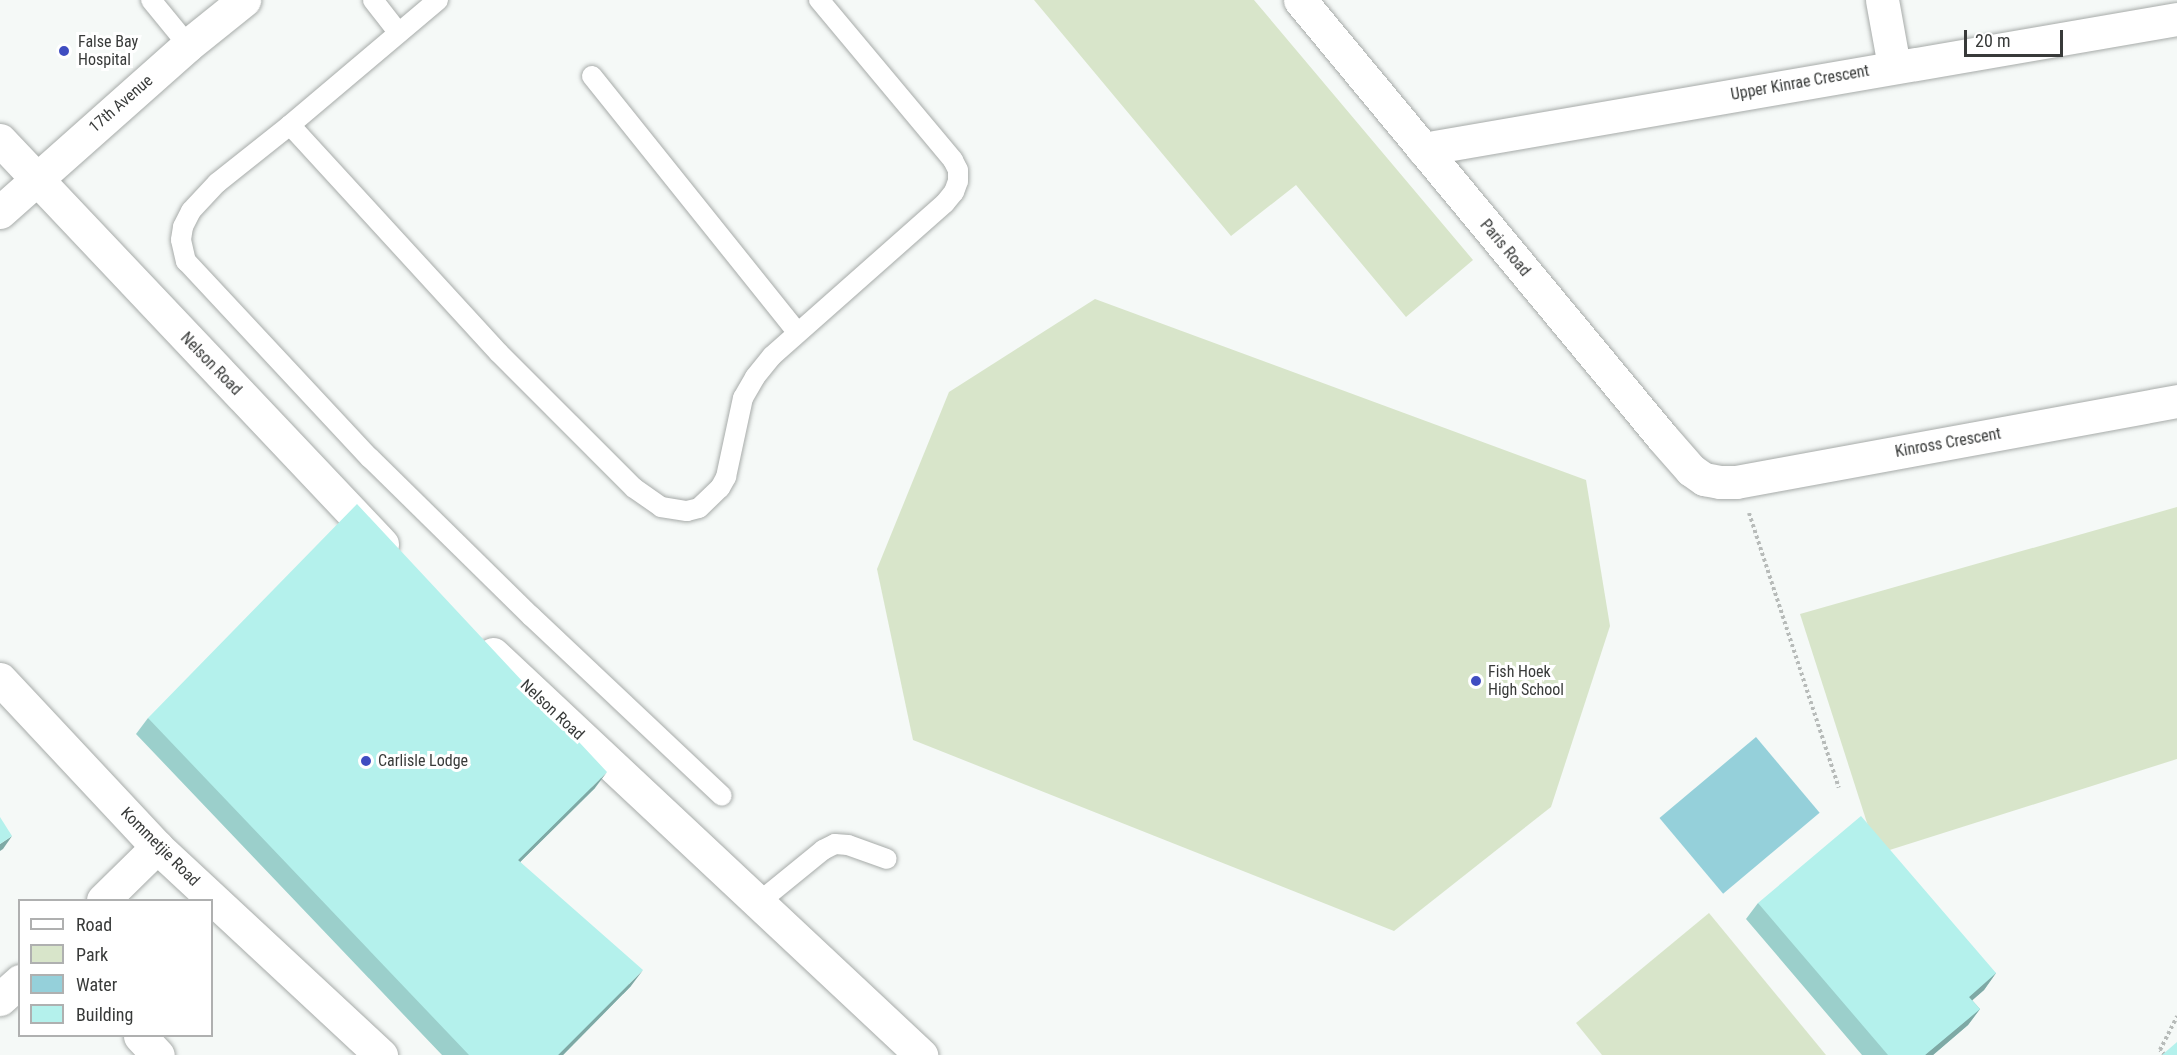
<!DOCTYPE html>
<html>
<head>
<meta charset="utf-8">
<style>
  body { margin:0 }
  #map { position:relative; width:2177px; height:1055px; overflow:hidden; background:#f5f9f7; font-family:"Roboto Condensed",sans-serif }
  div>[style] { position:absolute }
  .green>* { inset:0; background:#d8e5ca }
  .water>* { inset:0; background:#95d0da; transform-origin:0 0 }
  .path>* { height:4px; margin-top:-2px; transform-origin:0; background:repeating-linear-gradient(90deg,#b7bbb9 0 3px,transparent 0 6px) }
  .roads { filter:drop-shadow(0 0 2px #a7aba9) drop-shadow(0 0 2px #a7aba9) }
  .lane>* { height:20px; margin:-10px; padding:0 10px; transform-origin:10px; border-radius:10px; background:#fff }
  .street>* { height:33px; margin:-16.5px; padding:0 16.5px; transform-origin:16.5px; border-radius:16.5px; background:#fff }
  .secondary>* { height:33px; margin:-16.5px; padding:0 16.5px; transform-origin:16.5px; border-radius:16.5px; background:#fff }
  .wall>* { inset:0; background:#9bcfcb }
  .shaded-wall>* { inset:0; background:#7ea9a5 }
  .building>* { inset:0; background:#b4f1ec }
  .dots>* { width:16px; height:16px; translate:-50% -50%; box-sizing:border-box; border:3px solid #fff; border-radius:50% }
  span { translate:-50% -50%; white-space:nowrap; text-align:center; line-height:1.15; -webkit-text-stroke:6px #fff; paint-order:stroke }
  .poi-label { font-size:16px; color:#383a39 }
  .left { translate:0 -50%; text-align:left }
  .street-label { font-size:16px; color:#383a39 }
  .legend { position:absolute; left:18px; top:899px; width:195px; height:138px; box-sizing:border-box; background:#fff; border:2px solid #afb0b0; margin:0; padding:8px 10px; list-style:none; font-size:18px; color:#383a39 }
  .legend li { display:flex; align-items:center; gap:12px; height:30px }
  .legend b { width:30px; border:2px solid #afb0b0 }
  .scale { position:absolute; left:1964px; top:30px; width:99px; height:27px; box-sizing:border-box; border:3px solid #383a39; border-top:0; padding-left:8px; font-size:18px; line-height:21px; white-space:nowrap; color:#383a39; -webkit-text-stroke:4px #fff; paint-order:stroke }
</style>
</head>
<body>
<div id="map">
  <div class="green">
    <div style="clip-path:polygon(1034px 0,1254px 0,1473px 260px,1406px 317px,1296px 185px,1231px 236px)"></div>
    <div style="clip-path:polygon(1095px 299px,1586px 480px,1610px 626px,1551px 807px,1394px 931px,913px 740px,877px 569px,949px 392px)"></div>
    <div style="clip-path:polygon(2177px 507px,2177px 759px,1877px 854px,1800px 614px)"></div>
    <div style="clip-path:polygon(1709px 913px,1826px 1055px,1602px 1055px,1576px 1023px)"></div>
  </div>
  <div class="water">
    <div style="left:1756px;top:737px;width:99px;height:126px;rotate:50deg"></div>
  </div>
  <div class="path">
    <div style="left:1749px;top:513px;width:289px;rotate:71.9deg"></div>
    <div style="left:2165px;top:1055px;width:7px;rotate:-135deg"></div>
    <div style="left:2160px;top:1050px;width:38px;rotate:-63deg"></div>
  </div>
  <div class="roads">
    <div class="lane">
      <div style="left:151px;top:0;width:58px;rotate:50.6deg"></div>
      <div style="left:373px;top:0;width:41px;rotate:52deg"></div>
      <div style="left:438px;top:0;width:194px;rotate:139.8deg"></div>
      <div style="left:290px;top:125px;width:309px;rotate:47.5deg"></div>
      <div style="left:499px;top:353px;width:191px;rotate:45deg"></div>
      <div style="left:634px;top:488px;width:33px;rotate:35deg"></div>
      <div style="left:661px;top:507px;width:26px;rotate:9deg"></div>
      <div style="left:687px;top:511px;width:12px;rotate:-14deg"></div>
      <div style="left:699px;top:508px;width:29px;rotate:-44deg"></div>
      <div style="left:720px;top:488px;width:13px;rotate:-61deg"></div>
      <div style="left:726px;top:477px;width:81px;rotate:-77.9deg"></div>
      <div style="left:743px;top:398px;width:24px;rotate:-60deg"></div>
      <div style="left:755px;top:377px;width:27px;rotate:-51deg"></div>
      <div style="left:772px;top:356px;width:231px;rotate:-41.5deg"></div>
      <div style="left:945px;top:203px;width:14px;rotate:-51deg"></div>
      <div style="left:954px;top:192px;width:12px;rotate:-70deg"></div>
      <div style="left:958px;top:181px;width:11px;rotate:-90deg"></div>
      <div style="left:958px;top:170px;width:11px;rotate:-117deg"></div>
      <div style="left:953px;top:160px;width:209px;rotate:-129.9deg"></div>
      <div style="left:592px;top:76px;width:329px;rotate:51.3deg"></div>
      <div style="left:290px;top:125px;width:93px;rotate:141.5deg"></div>
      <div style="left:217px;top:183px;width:38px;rotate:133deg"></div>
      <div style="left:191px;top:211px;width:18px;rotate:117deg"></div>
      <div style="left:183px;top:227px;width:13px;rotate:99deg"></div>
      <div style="left:181px;top:240px;width:22px;rotate:77deg"></div>
      <div style="left:186px;top:261px;width:270px;rotate:47deg"></div>
      <div style="left:370px;top:458px;width:226px;rotate:44.5deg"></div>
      <div style="left:531px;top:616px;width:262px;rotate:43.3deg"></div>
      <div style="left:758px;top:903px;width:84px;rotate:-39.2deg"></div>
      <div style="left:823px;top:850px;width:13px;rotate:-27deg"></div>
      <div style="left:835px;top:844px;width:13px;rotate:4deg"></div>
      <div style="left:848px;top:845px;width:41px;rotate:19.7deg"></div>
    </div>
    <div class="street">
      <div style="left:1300px;top:0;width:567px;rotate:50.36deg"></div>
      <div style="left:1662px;top:437px;width:44px;rotate:48.7deg"></div>
      <div style="left:1691px;top:470px;width:16px;rotate:35deg"></div>
      <div style="left:1704px;top:479px;width:16px;rotate:11deg"></div>
      <div style="left:1720px;top:482px;width:16px"></div>
      <div style="left:1736px;top:482px;width:448px;rotate:-10.4deg"></div>
      <div style="left:1882px;top:0;width:67px;rotate:79.7deg"></div>
      <div style="left:0;top:140px;width:556px;rotate:46.6deg"></div>
      <div style="left:1423px;top:149px;width:765px;rotate:-9.78deg"></div>
      <div style="left:0;top:212px;width:251px;rotate:-41.6deg"></div>
      <div style="left:188px;top:45px;width:72px;rotate:-38.8deg"></div>
      <div style="left:493px;top:654px;width:587px;rotate:43.13deg"></div>
      <div style="left:103px;top:900px;width:76px;rotate:-44.5deg"></div>
      <div style="left:0;top:999px;width:27px;rotate:-42deg"></div>
      <div style="left:140px;top:1036px;width:26px;rotate:47deg"></div>
    </div>
    <div class="secondary">
      <div style="left:0;top:679px;width:230px;rotate:46.9deg"></div>
      <div style="left:157px;top:847px;width:306px;rotate:42.9deg"></div>
    </div>
  </div>
  <div class="wall">
    <div style="clip-path:polygon(148px 718px,595px 788px,520px 862px,631px 986px,563px 1055px,442px 1055px,136px 734px)"></div>
    <div style="clip-path:polygon(1758px 903px,1996px 973px,1984px 990px,1972px 1000px,1980px 1009px,1968px 1025px,1933px 1055px,1862px 1055px,1746px 919px)"></div>
  </div>
  <div class="shaded-wall">
    <div style="clip-path:polygon(607px 772px,595px 788px,506px 876px,518px 860px)"></div>
    <div style="clip-path:polygon(12px 836px,3px 849px,0 851px,0 844px)"></div>
    <div style="clip-path:polygon(643px 970px,631px 986px,563px 1055px,558px 1055px)"></div>
    <div style="clip-path:polygon(1996px 973px,1984px 990px,1958px 1013px,1969px 997px)"></div>
    <div style="clip-path:polygon(1980px 1009px,1968px 1025px,1933px 1055px,1925px 1055px)"></div>
  </div>
  <div class="building">
    <div style="clip-path:polygon(357px 504px,607px 772px,518px 860px,643px 970px,558px 1055px,469px 1055px,148px 718px)"></div>
    <div style="clip-path:polygon(1861px 816px,1996px 973px,1969px 997px,1980px 1009px,1925px 1055px,1888px 1055px,1758px 903px)"></div>
    <div style="clip-path:polygon(0 817px,12px 836px,0 844px)"></div>
    <div style="clip-path:polygon(2177px 1042px,2177px 1055px,2162px 1055px)"></div>
  </div>
  <div class="dots">
    <div style="left:64px;top:51px;background:#3f4dc1"></div>
    <div style="left:1476px;top:681px;background:#3f4dc1"></div>
    <div style="left:366px;top:761px;background:#3f4dc1"></div>
  </div>
  <div class="poi-label">
    <span class="left" style="left:78px;top:51px">False Bay<br>Hospital</span>
    <span class="left" style="left:1488px;top:681px">Fish Hoek<br>High School</span>
    <span class="left" style="left:378px;top:761px">Carlisle Lodge</span>
  </div>
  <div class="street-label">
    <span style="left:1800px;top:83px;rotate:-10deg">Upper Kinrae Crescent</span>
    <span style="left:121px;top:104px;rotate:-41deg">17th Avenue</span>
    <span style="left:1505px;top:248px;rotate:50deg">Paris Road</span>
    <span style="left:211px;top:364px;rotate:46deg">Nelson Road</span>
    <span style="left:1948px;top:443px;rotate:-10deg">Kinross Crescent</span>
    <span style="left:552px;top:710px;rotate:43deg">Nelson Road</span>
    <span style="left:160px;top:847px;rotate:45deg">Kommetjie Road</span>
  </div>
  <ul class="legend">
  <li><b style="height:8px;background:#fff"></b>Road</li>
  <li><b style="height:16px;background:#d8e5ca"></b>Park</li>
  <li><b style="height:16px;background:#95d0da"></b>Water</li>
  <li><b style="height:16px;background:#b4f1ec"></b>Building</li>
  </ul>
  <div class="scale">20 m</div>
</div>
</body>
</html>
